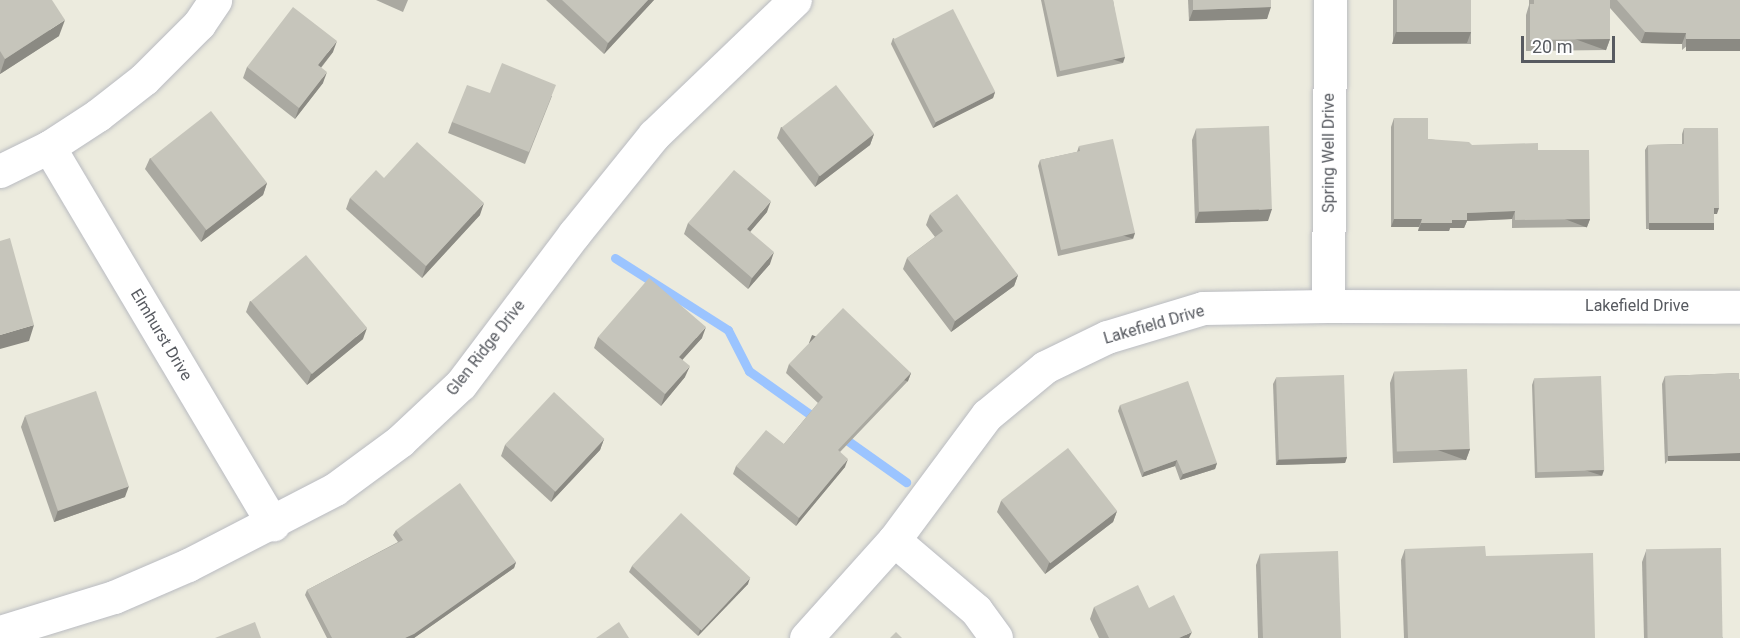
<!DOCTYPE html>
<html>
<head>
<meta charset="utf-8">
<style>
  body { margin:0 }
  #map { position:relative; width:1740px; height:638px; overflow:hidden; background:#ecebde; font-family:Roboto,sans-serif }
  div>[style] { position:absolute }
  .stream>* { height:9px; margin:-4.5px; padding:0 4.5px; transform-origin:4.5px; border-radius:4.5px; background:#9bc4ff }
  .roads { filter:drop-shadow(0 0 2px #b9bbc1) drop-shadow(0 0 2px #b9bbc1) }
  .minor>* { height:33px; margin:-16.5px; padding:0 16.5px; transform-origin:16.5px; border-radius:16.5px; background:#fff }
  .wall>* { inset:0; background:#aaa9a1; transform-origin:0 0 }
  .shaded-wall>* { inset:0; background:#8b8a83; transform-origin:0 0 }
  .building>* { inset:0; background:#c6c5bb; transform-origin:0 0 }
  span { translate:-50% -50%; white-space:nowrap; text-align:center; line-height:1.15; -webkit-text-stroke:6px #fff; paint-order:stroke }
  .street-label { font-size:16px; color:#575a60 }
  .scale { position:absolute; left:1521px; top:36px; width:94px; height:27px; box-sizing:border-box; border:3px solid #575a60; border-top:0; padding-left:8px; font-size:18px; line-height:21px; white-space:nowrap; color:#575a60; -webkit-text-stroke:4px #fff; paint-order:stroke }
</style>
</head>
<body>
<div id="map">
  <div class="stream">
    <div style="left:615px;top:258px;width:134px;rotate:32.5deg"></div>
    <div style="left:728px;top:330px;width:46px;rotate:62.9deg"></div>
    <div style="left:749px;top:371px;width:85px;rotate:35.4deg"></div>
    <div style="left:841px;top:436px;width:80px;rotate:35.3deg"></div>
  </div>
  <div class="roads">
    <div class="minor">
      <div style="left:49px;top:147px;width:439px;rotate:59.3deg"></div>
      <div style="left:0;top:171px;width:55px;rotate:-26.1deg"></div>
      <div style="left:49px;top:147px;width:59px;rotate:-33.1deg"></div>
      <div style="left:98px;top:115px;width:58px;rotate:-38deg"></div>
      <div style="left:144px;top:79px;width:78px;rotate:-45deg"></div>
      <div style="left:199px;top:24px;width:29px;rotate:-56deg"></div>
      <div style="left:1328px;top:306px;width:306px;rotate:-89.6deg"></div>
      <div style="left:894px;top:540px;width:108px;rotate:40.5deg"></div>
      <div style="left:976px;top:610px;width:34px;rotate:54deg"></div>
      <div style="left:0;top:632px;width:119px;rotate:-17.1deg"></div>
      <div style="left:114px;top:597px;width:81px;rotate:-23.4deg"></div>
      <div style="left:188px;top:565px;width:165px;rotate:-27.3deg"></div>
      <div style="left:335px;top:489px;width:81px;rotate:-36.4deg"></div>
      <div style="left:400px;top:441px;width:83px;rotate:-43.1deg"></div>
      <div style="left:461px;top:384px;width:188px;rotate:-53deg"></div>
      <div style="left:574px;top:234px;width:127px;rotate:-51.1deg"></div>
      <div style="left:654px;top:135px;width:195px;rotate:-43.8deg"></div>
      <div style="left:806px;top:638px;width:132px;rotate:-48.1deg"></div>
      <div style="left:894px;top:540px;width:156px;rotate:-53.4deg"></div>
      <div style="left:987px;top:415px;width:75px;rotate:-39.6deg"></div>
      <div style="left:1045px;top:367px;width:69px;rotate:-25.8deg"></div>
      <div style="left:1107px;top:337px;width:100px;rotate:-16.8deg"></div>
      <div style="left:1203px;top:308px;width:125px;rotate:-0.9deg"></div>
      <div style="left:1328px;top:306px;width:412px;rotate:0.1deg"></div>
    </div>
  </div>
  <div class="wall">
    <div style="clip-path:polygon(0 0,59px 36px,0 74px)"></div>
    <div style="clip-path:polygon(376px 0,408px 0,403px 12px)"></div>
    <div style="clip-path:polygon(546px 0,654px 0,604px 54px)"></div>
    <div style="clip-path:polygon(1041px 0,1113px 0,1123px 63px,1057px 77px)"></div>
    <div style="clip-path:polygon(1188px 0,1271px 0,1267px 19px,1189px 21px)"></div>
    <div style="left:1393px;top:0;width:78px;height:44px"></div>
    <div style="clip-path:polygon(1529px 0,1740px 0,1682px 50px,1682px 44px,1641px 43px,1610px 8px,1610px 39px,1606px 50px,1526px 51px,1526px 15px,1529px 5px)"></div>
    <div style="clip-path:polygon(893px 38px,995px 92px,993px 98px,933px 128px,891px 44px)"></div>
    <div style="clip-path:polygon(333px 52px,321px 68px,323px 83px,295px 119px,243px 78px,247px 67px)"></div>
    <div style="clip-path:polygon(490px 93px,552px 96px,525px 164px,448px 133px,452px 122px)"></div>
    <div style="clip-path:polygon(1394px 118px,1428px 139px,1472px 145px,1538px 150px,1590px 219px,1587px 227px,1512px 228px,1512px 219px,1467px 221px,1464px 228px,1450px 228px,1449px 231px,1418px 231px,1419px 227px,1391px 227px,1391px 127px)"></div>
    <div style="clip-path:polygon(781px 127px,874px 134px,870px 145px,815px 187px,777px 138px)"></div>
    <div style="clip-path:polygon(1684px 128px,1717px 214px,1714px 214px,1714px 223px,1712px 229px,1646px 229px,1645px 150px,1648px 145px,1682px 144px,1682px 134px)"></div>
    <div style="clip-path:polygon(1196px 129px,1268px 221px,1195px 223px,1192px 140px)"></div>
    <div style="clip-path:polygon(1079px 146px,1133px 239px,1058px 256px,1038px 166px,1040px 160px,1077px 152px)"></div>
    <div style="clip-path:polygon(150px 158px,267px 183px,263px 195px,201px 242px,145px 169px)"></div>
    <div style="clip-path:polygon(350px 198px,480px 215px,422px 278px,346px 209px)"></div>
    <div style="clip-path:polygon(767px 212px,750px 232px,770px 264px,748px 289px,684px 234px,688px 223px)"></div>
    <div style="clip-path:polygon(930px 214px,1018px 275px,1014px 286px,951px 332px,903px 269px,907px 258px,935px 237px,926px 225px)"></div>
    <div style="clip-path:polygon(250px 301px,363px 339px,307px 385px,246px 312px)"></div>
    <div style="clip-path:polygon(598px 337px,702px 338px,682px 360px,685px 377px,661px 406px,594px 348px)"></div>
    <div style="clip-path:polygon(789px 364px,911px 373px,908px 381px,840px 452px,845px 467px,796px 526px,733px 474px,736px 466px,784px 444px,818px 403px,786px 373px)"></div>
    <div style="clip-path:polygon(1394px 372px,1470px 449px,1466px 460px,1393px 463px,1390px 383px)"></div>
    <div style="clip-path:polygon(1739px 373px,1665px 464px,1662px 384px,1665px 376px)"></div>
    <div style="clip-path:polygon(1276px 378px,1347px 457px,1345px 463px,1276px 465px,1273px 384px)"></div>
    <div style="clip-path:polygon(1534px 379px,1602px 476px,1535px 478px,1532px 385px)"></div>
    <div style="clip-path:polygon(1120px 405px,1217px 463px,1215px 469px,1180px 480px,1175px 466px,1142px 477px,1118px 411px)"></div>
    <div style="clip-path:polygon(25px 416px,125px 497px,54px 522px,21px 427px)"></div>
    <div style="clip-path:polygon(604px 439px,600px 450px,551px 502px,501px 456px,505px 445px)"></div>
    <div style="clip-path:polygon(1001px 501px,1117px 511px,1113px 522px,1045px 574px,997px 512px)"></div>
    <div style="clip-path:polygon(396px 530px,516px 562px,514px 568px,414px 638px,327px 638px,305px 595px,307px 590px,398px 542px,393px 535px)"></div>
    <div style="clip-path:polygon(1405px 549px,1486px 556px,1595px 638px,1404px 638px,1401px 560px)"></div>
    <div style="clip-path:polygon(1646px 551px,1723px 638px,1644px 638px,1642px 562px)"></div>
    <div style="clip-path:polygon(1260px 554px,1341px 638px,1258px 638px,1256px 565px)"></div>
    <div style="clip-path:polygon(632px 566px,748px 584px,698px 636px,629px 572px)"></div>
    <div style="clip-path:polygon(1094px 607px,1149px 608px,1189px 638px,1099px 638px,1090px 619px)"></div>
  </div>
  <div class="shaded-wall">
    <div style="clip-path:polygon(648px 0,654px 0,604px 54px,608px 43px)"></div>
    <div style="clip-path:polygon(1271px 7px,1267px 19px,1189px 21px,1193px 10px)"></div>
    <div style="clip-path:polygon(65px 20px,59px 36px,0 74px,5px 59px)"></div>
    <div style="clip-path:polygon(1396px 32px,1471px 32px,1467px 43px,1392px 44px)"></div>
    <div style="clip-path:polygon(1645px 32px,1686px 33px,1682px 44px,1641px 43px)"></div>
    <div style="left:1610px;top:39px;width:12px;height:80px;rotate:110deg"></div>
    <div style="left:1686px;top:39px;width:54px;height:12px"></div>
    <div style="clip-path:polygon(337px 41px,333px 52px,314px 76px,318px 65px)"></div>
    <div style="left:1125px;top:57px;width:6px;height:66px;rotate:108deg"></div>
    <div style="clip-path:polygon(327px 72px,323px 83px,295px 119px,299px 108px)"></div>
    <div style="clip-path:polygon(995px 92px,993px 98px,933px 128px,936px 122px)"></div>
    <div style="clip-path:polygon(874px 134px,870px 145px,815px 187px,819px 176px)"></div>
    <div style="clip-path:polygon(267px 183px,263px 195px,201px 242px,205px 231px)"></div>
    <div style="clip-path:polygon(771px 201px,767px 212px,743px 240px,747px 229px)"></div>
    <div style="clip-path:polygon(484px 203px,480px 215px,422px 278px,426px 266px)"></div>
    <div style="clip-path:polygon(1714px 208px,1719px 208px,1717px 214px,1711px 214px)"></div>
    <div style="clip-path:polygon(1272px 209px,1268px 221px,1195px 223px,1199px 212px)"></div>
    <div style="clip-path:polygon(1515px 211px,1512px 219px,1467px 221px,1464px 228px,1450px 228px,1449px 231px,1418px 231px,1421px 223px,1452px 220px,1467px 213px)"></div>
    <div style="clip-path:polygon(1394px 219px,1422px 219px,1419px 227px,1391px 227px)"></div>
    <div style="left:1590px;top:219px;width:9px;height:75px;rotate:111deg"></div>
    <div style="left:1649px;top:223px;width:65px;height:7px"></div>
    <div style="left:1135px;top:233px;width:6px;height:76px;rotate:108deg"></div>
    <div style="clip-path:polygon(774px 252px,770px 264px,748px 289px,752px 278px)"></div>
    <div style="clip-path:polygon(1018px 275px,1014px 286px,951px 332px,955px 321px)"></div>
    <div style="clip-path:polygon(34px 325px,29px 341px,0 349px,0 335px)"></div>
    <div style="clip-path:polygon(706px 327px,702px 338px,675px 368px,679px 357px)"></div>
    <div style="clip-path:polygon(367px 328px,363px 339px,307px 385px,311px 374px)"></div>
    <div style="clip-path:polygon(690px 366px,685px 377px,661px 406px,665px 394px)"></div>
    <div style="left:911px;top:373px;width:9px;height:106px;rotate:111deg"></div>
    <div style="clip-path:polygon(604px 439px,600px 450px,551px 502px,555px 491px)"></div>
    <div style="left:1470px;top:449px;width:12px;height:73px;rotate:110deg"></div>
    <div style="left:1740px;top:453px;width:8px;height:72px;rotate:90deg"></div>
    <div style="clip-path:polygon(1347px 457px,1345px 463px,1276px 465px,1278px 460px)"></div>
    <div style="clip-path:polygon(848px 459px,845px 467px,796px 526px,799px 518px)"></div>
    <div style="clip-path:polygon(1177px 460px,1175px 466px,1142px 477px,1144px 472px)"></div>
    <div style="clip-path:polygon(1217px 463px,1215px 469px,1180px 480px,1183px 474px)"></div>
    <div style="left:1604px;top:470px;width:6px;height:67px;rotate:108deg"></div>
    <div style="clip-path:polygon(129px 486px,125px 497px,54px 522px,58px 510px)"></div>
    <div style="clip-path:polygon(1117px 511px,1113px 522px,1045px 574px,1049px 563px)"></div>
    <div style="clip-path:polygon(516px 562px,514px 568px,414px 638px,405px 638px)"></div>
    <div style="clip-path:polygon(750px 578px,748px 584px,698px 636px,700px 630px)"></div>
    <div style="clip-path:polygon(1192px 632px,1189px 638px,1179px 638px)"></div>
  </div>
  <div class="building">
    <div style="clip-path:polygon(0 0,52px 0,65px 20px,5px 59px,0 51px)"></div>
    <div style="clip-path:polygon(562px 0,648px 0,608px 43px)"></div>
    <div style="clip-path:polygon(1044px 0,1113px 0,1125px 57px,1060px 71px)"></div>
    <div style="clip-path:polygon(1193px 0,1271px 0,1271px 7px,1193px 10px)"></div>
    <div style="left:1397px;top:0;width:74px;height:32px"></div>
    <div style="clip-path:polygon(1534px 0,1610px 0,1610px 39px,1530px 40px,1530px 4px,1534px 4px)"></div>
    <div style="clip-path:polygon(1617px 0,1740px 0,1740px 39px,1686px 39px,1686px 33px,1645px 32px)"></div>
    <div style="clip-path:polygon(293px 7px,337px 41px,318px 65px,327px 72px,299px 108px,247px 67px)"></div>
    <div style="left:953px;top:9px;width:93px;height:67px;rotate:63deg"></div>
    <div style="clip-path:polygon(502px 63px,556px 85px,529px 152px,452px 122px,467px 85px,490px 93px)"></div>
    <div style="left:836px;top:85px;width:62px;height:69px;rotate:52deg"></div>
    <div style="left:211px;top:111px;width:91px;height:77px;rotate:52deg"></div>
    <div style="clip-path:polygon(1394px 118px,1428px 118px,1428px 139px,1469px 142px,1472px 145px,1538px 143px,1538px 150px,1589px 150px,1590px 219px,1515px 220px,1515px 211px,1467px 213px,1467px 220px,1452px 220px,1452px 223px,1421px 223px,1422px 219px,1394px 219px)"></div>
    <div style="left:1269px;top:126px;width:83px;height:73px;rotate:88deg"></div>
    <div style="clip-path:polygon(1684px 128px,1718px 128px,1719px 208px,1714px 208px,1714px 223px,1649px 223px,1648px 145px,1684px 144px)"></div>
    <div style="clip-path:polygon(1113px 139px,1135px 233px,1061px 250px,1040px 160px,1080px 151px,1079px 146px)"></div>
    <div style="clip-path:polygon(417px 142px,484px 203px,426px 266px,350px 198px,376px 170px,384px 178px)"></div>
    <div style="clip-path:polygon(734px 170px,771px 201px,747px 229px,774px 252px,752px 278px,688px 223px)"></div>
    <div style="clip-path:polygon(957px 194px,1018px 275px,955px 321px,907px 258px,943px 231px,930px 214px)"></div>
    <div style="clip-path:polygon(10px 238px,34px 325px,0 335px,0 241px)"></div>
    <div style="left:306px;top:255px;width:95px;height:72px;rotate:50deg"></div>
    <div style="clip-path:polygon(649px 278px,706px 327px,679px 357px,690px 366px,665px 394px,598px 337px)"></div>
    <div style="clip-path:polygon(843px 308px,911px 373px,838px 450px,848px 459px,799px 518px,736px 466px,766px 430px,784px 444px,823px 397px,789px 364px)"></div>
    <div style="left:1467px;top:369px;width:80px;height:73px;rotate:88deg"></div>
    <div style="clip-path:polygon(1739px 373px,1739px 379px,1740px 379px,1740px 453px,1668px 456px,1665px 376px)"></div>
    <div style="left:1344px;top:375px;width:82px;height:68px;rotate:88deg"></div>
    <div style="left:1601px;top:376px;width:94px;height:67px;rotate:88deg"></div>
    <div style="clip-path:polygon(1188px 381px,1217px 463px,1183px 474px,1177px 460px,1144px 472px,1120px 405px)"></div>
    <div style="left:96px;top:391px;width:101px;height:75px;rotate:71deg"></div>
    <div style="left:554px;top:392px;width:69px;height:72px;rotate:43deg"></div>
    <div style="left:1068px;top:448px;width:80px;height:85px;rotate:52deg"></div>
    <div style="clip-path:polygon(460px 483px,516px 562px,414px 634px,405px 638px,332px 638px,307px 590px,403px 540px,396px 530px)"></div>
    <div style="left:681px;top:513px;width:95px;height:72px;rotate:43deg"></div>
    <div style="clip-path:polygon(1485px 546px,1486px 556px,1593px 553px,1595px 638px,1408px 638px,1405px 549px)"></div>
    <div style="left:1721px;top:548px;width:90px;height:75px;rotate:89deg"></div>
    <div style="left:1338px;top:551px;width:87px;height:78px;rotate:88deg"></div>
    <div style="clip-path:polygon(1138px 585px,1149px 608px,1174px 595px,1192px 632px,1179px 638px,1109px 638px,1094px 607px)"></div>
    <div style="clip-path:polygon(255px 622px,261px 638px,215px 638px)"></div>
    <div style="clip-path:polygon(619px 622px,629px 638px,596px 638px)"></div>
    <div style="clip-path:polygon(896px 632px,902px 638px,890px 638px)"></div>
  </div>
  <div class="street-label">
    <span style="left:1329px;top:153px;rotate:-90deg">Spring Well Drive</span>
    <span style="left:1637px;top:306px">Lakefield Drive</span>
    <span style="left:1154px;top:325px;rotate:-16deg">Lakefield Drive</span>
    <span style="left:161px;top:335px;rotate:59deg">Elmhurst Drive</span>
    <span style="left:486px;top:348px;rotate:-52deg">Glen Ridge Drive</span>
  </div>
  <div class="scale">20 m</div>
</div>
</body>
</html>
